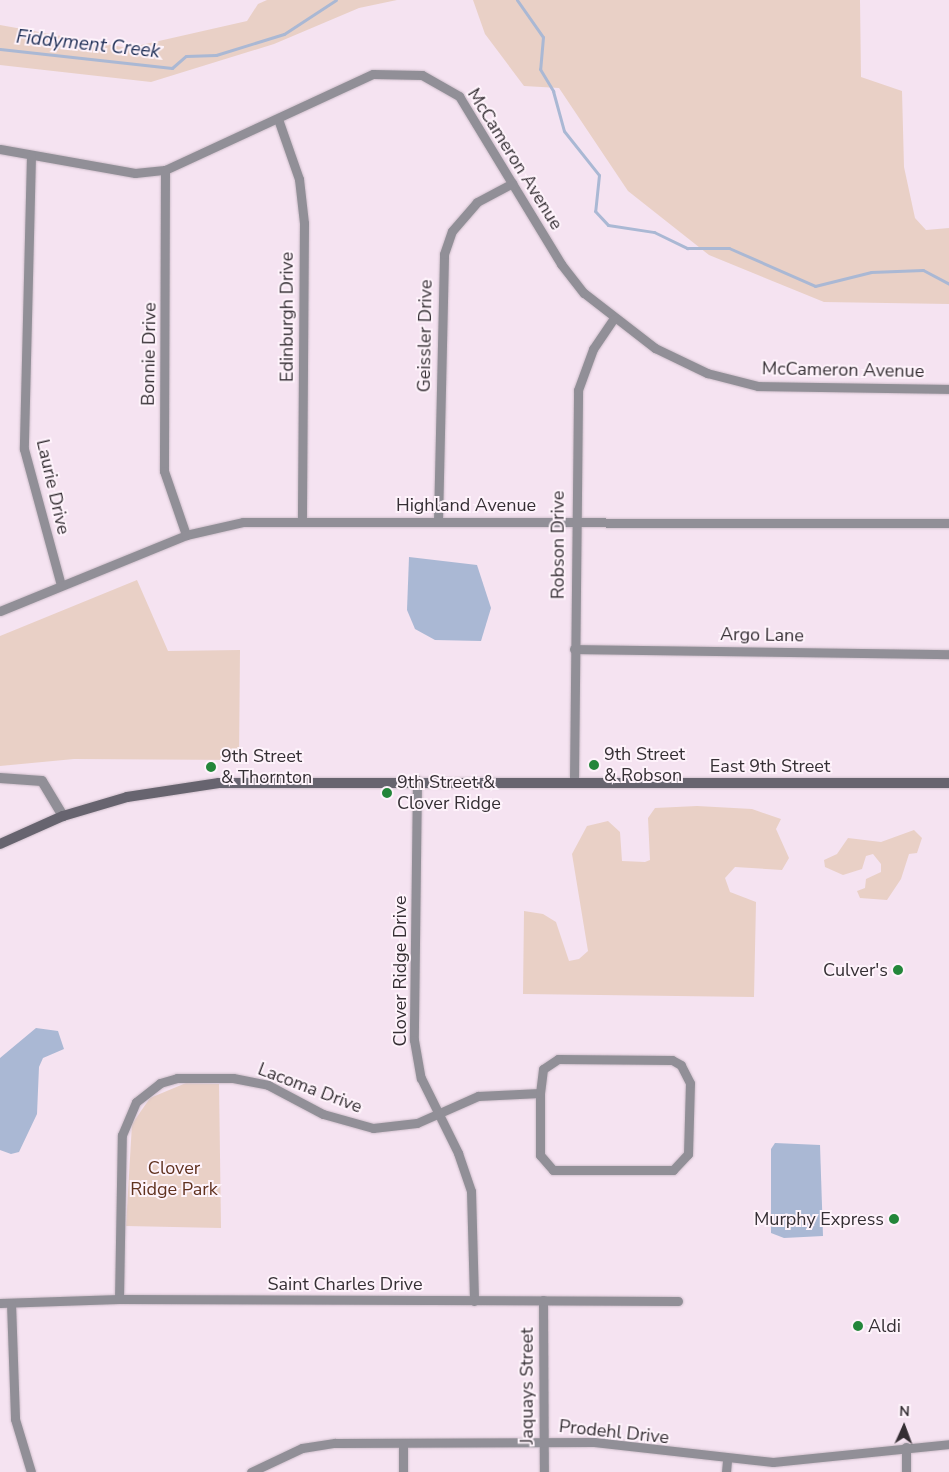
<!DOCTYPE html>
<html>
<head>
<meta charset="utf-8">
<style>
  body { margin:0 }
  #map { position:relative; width:949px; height:1472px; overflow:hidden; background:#f5e3f1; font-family:"Nunito Sans",sans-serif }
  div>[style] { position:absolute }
  .green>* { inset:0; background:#e9d0c6 }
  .water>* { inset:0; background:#aab8d4 }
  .stream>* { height:3px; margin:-1.5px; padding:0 1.5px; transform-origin:1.5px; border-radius:1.5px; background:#aab8d4 }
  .roads { filter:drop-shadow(0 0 1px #cfbfcb) drop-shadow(0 0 1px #cfbfcb) }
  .minor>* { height:9px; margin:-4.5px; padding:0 4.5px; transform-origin:4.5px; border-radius:4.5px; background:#918f97 }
  .tertiary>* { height:10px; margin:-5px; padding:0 5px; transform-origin:5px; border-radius:5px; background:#918f97 }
  .secondary>* { height:10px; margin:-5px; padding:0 5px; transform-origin:5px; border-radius:5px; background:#67646f }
  .dots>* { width:14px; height:14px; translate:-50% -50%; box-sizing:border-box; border:2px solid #fef3fb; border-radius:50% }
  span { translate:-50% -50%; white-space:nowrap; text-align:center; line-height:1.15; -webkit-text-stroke:4px #fef3fb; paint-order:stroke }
  .street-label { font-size:18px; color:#352f34 }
  .poi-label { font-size:18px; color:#352f34 }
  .left { translate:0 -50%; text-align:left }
  .right { translate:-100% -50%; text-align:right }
  .park-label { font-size:18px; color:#60321f }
  .water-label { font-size:19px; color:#1e2f56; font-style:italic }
  .north { position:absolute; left:879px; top:1402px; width:50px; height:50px; -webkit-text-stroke:4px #fef3fb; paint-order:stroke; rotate:2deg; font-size:14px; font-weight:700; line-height:20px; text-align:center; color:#352f34 }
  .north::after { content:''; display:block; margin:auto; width:18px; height:22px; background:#352f34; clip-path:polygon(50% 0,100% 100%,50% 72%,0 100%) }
</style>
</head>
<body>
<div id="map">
  <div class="green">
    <div style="clip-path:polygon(267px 0,397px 0,359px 8px,274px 44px,151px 82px,0 65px,0 25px,128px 48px,247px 21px,258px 4px)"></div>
    <div style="clip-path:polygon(473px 0,860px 0,861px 77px,902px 91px,904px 167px,915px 218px,926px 230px,949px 228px,949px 304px,824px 302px,709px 255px,628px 191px,559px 88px,524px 86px,485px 34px)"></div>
    <div style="clip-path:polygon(137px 580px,168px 651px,240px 650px,239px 760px,74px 759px,0 766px,0 636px)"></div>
    <div style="clip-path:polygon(697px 806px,752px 809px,781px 819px,776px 829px,789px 858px,782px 870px,735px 867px,725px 878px,730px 892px,756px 902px,754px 997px,523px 994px,524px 911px,543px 914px,556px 922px,569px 961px,579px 959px,588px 951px,572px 854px,587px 826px,608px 821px,620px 832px,622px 861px,645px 862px,650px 860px,648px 818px,655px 808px)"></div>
    <div style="clip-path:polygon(914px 830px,922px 838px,917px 853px,909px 854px,901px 879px,887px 900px,860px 898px,857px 891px,865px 888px,866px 879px,881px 872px,881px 864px,873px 854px,866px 856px,862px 869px,843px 875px,825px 867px,824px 860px,837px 854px,848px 838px,881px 842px)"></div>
    <div style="clip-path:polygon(186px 1083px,219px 1084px,221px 1228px,126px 1226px,132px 1124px,150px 1098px)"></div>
  </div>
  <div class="water">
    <div style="clip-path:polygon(409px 557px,477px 565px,491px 608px,481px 641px,435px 640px,415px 629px,407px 610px)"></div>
    <div style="clip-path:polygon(36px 1028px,58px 1031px,64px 1049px,43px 1058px,39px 1067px,37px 1114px,19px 1152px,11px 1154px,0 1150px,0 1058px)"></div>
    <div style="clip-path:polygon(775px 1143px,820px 1145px,823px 1236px,784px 1238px,771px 1233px,771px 1149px)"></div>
  </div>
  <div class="stream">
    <div style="left:517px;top:0;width:45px;rotate:54.9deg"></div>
    <div style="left:543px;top:37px;width:32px;rotate:95deg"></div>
    <div style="left:540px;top:69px;width:26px;rotate:59deg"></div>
    <div style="left:553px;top:91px;width:41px;rotate:74.6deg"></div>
    <div style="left:564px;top:131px;width:56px;rotate:51.5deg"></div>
    <div style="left:599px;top:175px;width:36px;rotate:96deg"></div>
    <div style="left:595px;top:211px;width:19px;rotate:47deg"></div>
    <div style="left:608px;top:225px;width:47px;rotate:8.7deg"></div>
    <div style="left:654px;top:232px;width:37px;rotate:26deg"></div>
    <div style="left:687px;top:248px;width:42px"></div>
    <div style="left:729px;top:248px;width:94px;rotate:23.8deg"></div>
    <div style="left:815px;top:286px;width:58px;rotate:-14deg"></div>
    <div style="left:871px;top:272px;width:52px;rotate:-2.2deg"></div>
    <div style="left:923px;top:270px;width:30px;rotate:28deg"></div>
    <div style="left:0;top:49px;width:173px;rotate:6.3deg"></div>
    <div style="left:172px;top:68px;width:18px;rotate:-41deg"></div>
    <div style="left:186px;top:56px;width:30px;rotate:-2deg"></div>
    <div style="left:216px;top:55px;width:71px;rotate:-17.2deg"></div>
    <div style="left:284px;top:34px;width:62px;rotate:-33.2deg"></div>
  </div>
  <div class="roads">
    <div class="minor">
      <div style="left:278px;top:119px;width:64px;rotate:70.7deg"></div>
      <div style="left:299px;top:179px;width:44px;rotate:83.5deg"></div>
      <div style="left:304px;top:223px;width:297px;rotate:90.4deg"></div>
      <div style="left:0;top:149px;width:137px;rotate:10.1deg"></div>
      <div style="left:135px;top:173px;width:30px;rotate:-6deg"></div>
      <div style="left:165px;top:170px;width:229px;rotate:-24.8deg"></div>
      <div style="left:373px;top:74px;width:49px;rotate:1.2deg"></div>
      <div style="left:422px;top:75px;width:43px;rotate:29.6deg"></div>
      <div style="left:459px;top:96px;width:197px;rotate:58.7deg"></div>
      <div style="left:561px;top:264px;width:37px;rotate:52deg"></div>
      <div style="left:584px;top:293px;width:90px;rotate:37.8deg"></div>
      <div style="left:655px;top:348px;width:58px;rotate:25.7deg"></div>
      <div style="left:707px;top:373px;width:53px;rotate:14.3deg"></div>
      <div style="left:758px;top:386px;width:191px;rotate:0.9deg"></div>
      <div style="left:31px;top:155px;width:294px;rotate:91.4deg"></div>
      <div style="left:24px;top:449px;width:141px;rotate:74.8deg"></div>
      <div style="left:165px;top:170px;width:301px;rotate:90.2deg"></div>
      <div style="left:164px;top:471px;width:68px;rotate:71deg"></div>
      <div style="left:438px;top:521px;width:267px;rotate:-88.7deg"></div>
      <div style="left:444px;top:254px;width:24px;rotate:-71deg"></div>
      <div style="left:452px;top:231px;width:38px;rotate:-49deg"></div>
      <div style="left:477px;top:202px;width:40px;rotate:-28deg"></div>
      <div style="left:0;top:611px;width:201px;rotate:-22.2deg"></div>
      <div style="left:186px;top:535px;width:58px;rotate:-12.8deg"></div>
      <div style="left:243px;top:522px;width:706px;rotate:0.08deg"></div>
      <div style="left:574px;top:649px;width:375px;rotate:0.8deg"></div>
      <div style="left:417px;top:780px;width:260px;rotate:90.7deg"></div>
      <div style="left:414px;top:1040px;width:39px;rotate:80deg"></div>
      <div style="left:421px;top:1078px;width:84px;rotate:63.7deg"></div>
      <div style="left:458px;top:1153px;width:40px;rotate:71.1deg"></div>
      <div style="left:471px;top:1191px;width:110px;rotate:88.4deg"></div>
      <div style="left:574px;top:780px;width:390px;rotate:-89.4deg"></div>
      <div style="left:578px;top:390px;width:44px;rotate:-69.9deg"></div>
      <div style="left:593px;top:349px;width:36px;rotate:-56deg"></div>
      <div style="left:119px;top:1299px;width:164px;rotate:-89deg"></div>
      <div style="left:122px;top:1135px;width:36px;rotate:-67deg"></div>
      <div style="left:136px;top:1102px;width:31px;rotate:-38deg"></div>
      <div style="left:160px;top:1083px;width:18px;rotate:-16deg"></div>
      <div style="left:177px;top:1078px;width:56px"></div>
      <div style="left:233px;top:1078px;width:36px;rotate:11deg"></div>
      <div style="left:268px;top:1085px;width:62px;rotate:27.8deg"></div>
      <div style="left:323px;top:1114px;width:52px;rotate:15.6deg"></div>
      <div style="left:373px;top:1128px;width:44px;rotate:-6.5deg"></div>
      <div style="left:417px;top:1123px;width:67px;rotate:-23.9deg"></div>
      <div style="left:478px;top:1096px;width:62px;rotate:-2.8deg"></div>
      <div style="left:540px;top:1093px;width:62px;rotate:90deg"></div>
      <div style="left:540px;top:1155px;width:20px;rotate:49deg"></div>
      <div style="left:553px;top:1170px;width:120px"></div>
      <div style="left:673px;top:1170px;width:22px;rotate:-47deg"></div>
      <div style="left:688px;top:1154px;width:71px;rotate:-88.4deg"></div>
      <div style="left:690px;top:1083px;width:20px;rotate:-117deg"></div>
      <div style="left:681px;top:1065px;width:10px;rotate:-151deg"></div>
      <div style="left:672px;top:1060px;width:114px;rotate:-179.5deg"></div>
      <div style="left:558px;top:1059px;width:18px;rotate:146deg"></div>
      <div style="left:543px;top:1069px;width:24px;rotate:97deg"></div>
      <div style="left:543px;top:1300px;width:172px;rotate:89.7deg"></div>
      <div style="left:0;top:1303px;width:119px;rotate:-1.9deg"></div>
      <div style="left:119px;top:1299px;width:559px;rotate:0.2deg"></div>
      <div style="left:11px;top:1303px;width:116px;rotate:88deg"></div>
      <div style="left:15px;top:1419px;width:55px;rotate:73.2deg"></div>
      <div style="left:251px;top:1472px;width:56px;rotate:-25.2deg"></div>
      <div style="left:302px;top:1448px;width:33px;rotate:-9deg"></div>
      <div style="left:335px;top:1443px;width:259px;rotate:-0.2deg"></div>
      <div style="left:594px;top:1442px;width:180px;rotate:6.4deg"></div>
      <div style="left:773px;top:1462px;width:177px;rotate:-5.8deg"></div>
      <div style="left:403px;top:1472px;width:29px;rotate:-90deg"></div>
      <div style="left:726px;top:1472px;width:12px;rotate:-85deg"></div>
      <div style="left:906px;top:1472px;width:25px;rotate:-90deg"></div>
    </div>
    <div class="tertiary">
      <div style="left:0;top:778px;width:42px;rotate:4.1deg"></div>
      <div style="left:42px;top:781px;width:41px;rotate:59deg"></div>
    </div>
    <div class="secondary">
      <div style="left:0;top:844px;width:69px;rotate:-24deg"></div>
      <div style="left:63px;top:816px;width:67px;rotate:-16.5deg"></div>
      <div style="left:127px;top:797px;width:93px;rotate:-8.7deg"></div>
      <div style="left:219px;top:783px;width:730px"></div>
    </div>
  </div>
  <div class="dots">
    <div style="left:594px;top:765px;background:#23863a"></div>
    <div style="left:211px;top:767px;background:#23863a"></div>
    <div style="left:387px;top:793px;background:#23863a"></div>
    <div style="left:898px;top:970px;background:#23863a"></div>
    <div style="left:894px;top:1219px;background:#23863a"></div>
    <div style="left:858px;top:1326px;background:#23863a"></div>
  </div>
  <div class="street-label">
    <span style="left:515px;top:159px;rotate:58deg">McCameron Avenue</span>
    <span style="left:287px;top:317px;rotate:-90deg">Edinburgh Drive</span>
    <span style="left:425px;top:336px;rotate:-89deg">Geissler Drive</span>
    <span style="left:149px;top:354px;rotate:-89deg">Bonnie Drive</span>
    <span style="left:843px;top:370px;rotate:1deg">McCameron Avenue</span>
    <span style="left:53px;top:487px;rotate:77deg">Laurie Drive</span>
    <span style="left:466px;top:505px">Highland Avenue</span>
    <span style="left:558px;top:545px;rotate:-90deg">Robson Drive</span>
    <span style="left:762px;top:635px;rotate:1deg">Argo Lane</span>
    <span style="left:770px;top:766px">East 9th Street</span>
    <span style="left:400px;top:971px;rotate:-90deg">Clover Ridge Drive</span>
    <span style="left:310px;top:1088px;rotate:21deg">Lacoma Drive</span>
    <span style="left:345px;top:1284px">Saint Charles Drive</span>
    <span style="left:527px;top:1386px;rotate:-90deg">Jaquays Street</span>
    <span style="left:614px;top:1432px;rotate:6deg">Prodehl Drive</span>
  </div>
  <div class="poi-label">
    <span class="left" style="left:604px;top:765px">9th Street<br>&amp; Robson</span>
    <span class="left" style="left:221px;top:767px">9th Street<br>&amp; Thornton</span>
    <span class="left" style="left:397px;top:793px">9th Street &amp;<br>Clover Ridge</span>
    <span class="right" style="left:888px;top:970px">Culver's</span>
    <span class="right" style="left:884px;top:1219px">Murphy Express</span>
    <span class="left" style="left:868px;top:1326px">Aldi</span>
  </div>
  <div class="park-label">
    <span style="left:174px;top:1179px">Clover<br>Ridge Park</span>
  </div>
  <div class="water-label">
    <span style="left:88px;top:45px;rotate:6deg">Fiddyment Creek</span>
  </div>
  <div class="north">N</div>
</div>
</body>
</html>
